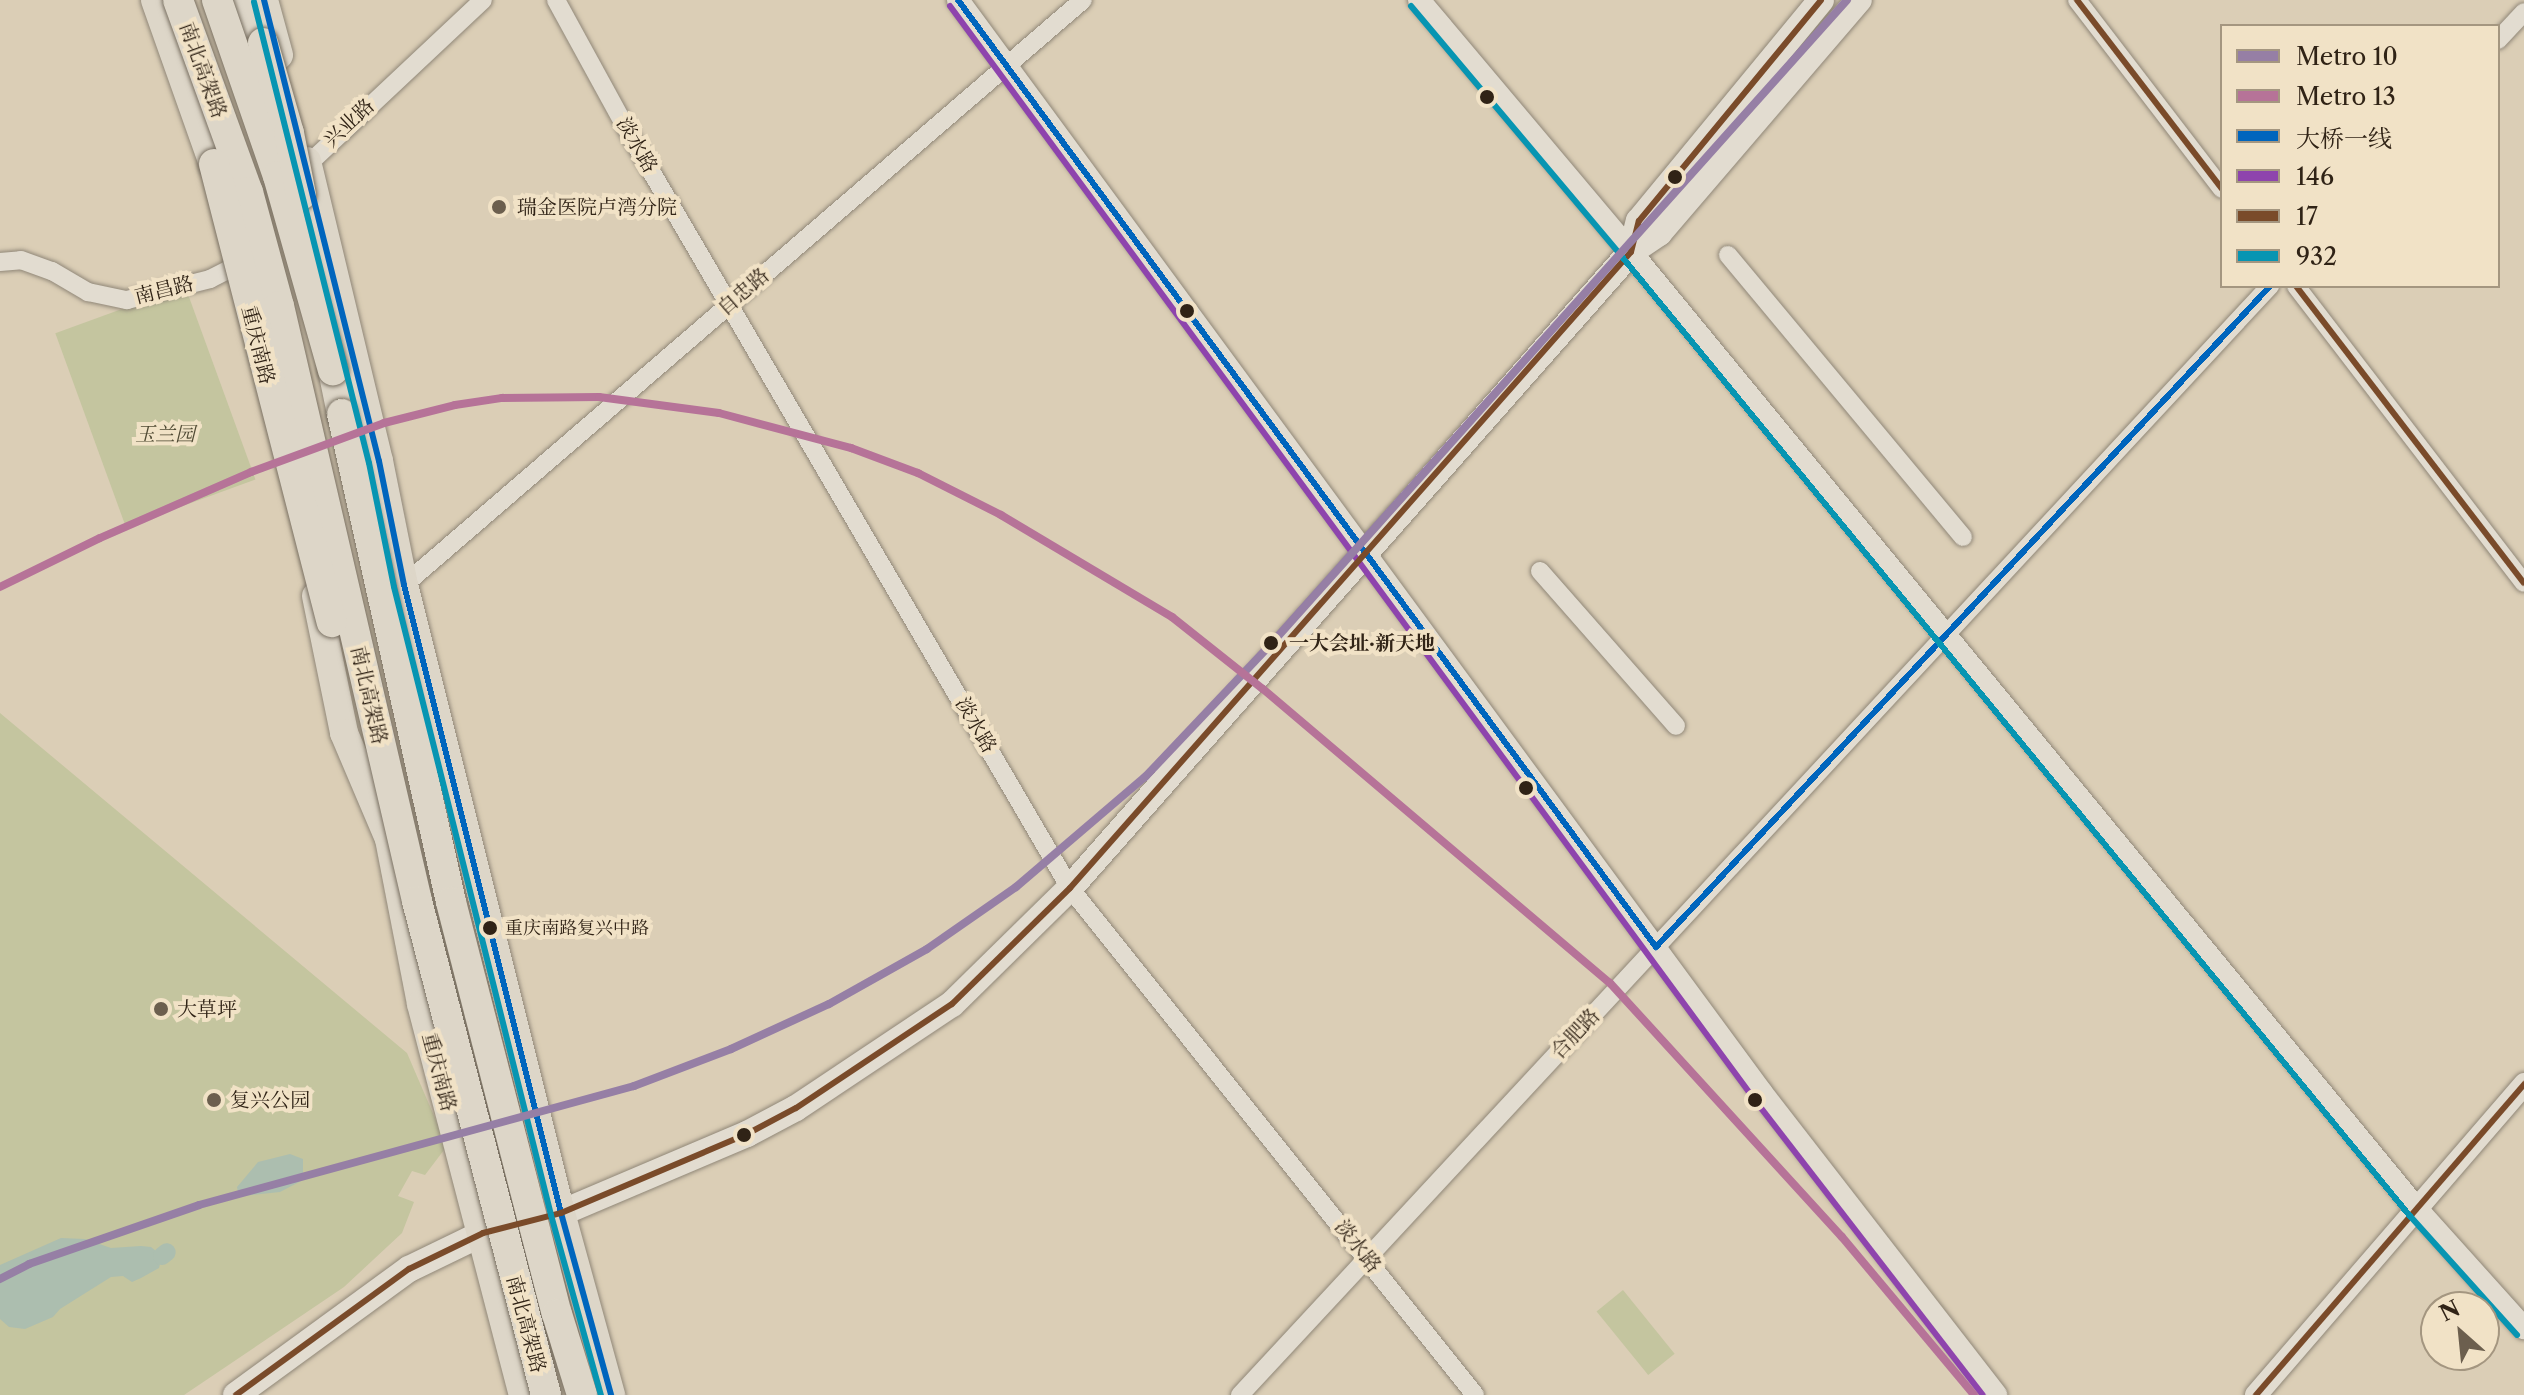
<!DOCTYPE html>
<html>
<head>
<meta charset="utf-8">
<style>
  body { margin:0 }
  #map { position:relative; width:2524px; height:1395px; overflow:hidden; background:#dbceb6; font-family:"Libre Caslon Text","Noto Serif SC",serif }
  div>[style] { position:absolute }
  .green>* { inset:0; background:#c4c59f; transform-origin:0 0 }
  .water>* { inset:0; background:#acbeaf }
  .canal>* { height:18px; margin:-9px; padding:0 9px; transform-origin:9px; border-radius:9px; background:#acbeaf }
  .roads { filter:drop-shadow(0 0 2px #908778) drop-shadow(0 0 2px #908778) }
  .minor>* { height:18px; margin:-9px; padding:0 9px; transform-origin:9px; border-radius:9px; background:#e2dcd0 }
  .tertiary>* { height:22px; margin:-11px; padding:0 11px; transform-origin:11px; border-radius:11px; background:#e2dcd0 }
  .secondary>* { height:26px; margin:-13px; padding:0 13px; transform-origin:13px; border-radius:13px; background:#e2dcd0 }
  .primary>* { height:28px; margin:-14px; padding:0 14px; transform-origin:14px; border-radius:14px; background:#ddd6c8 }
  .trunk>* { height:30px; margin:-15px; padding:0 15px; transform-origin:15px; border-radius:15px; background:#ddd6c8 }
  .bridges { filter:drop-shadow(0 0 2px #797062) drop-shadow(0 0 2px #797062) }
  .trunk-bridge>* { height:30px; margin:-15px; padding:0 15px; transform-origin:15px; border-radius:15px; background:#ddd6c8 }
  .bus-1>* { height:6px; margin:-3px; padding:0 3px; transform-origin:3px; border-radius:3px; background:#0065bd }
  .bus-2>* { height:6px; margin:-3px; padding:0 3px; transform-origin:3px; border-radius:3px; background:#8e44ad }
  .bus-3>* { height:6px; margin:-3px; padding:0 3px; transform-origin:3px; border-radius:3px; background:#7a4b2a }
  .bus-4>* { height:6px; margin:-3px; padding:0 3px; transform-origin:3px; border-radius:3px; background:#0795b2 }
  .metro-1>* { height:8px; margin:-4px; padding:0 4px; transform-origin:4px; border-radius:4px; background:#967fa5 }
  .metro-2>* { height:8px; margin:-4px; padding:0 4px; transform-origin:4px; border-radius:4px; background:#b67398 }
  .dots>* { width:22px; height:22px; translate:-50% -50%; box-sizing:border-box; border:4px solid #f1e2c6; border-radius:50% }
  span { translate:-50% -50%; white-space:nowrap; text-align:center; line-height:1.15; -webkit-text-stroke:8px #f1e2c6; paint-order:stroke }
  .bus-label { font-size:18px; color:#302316 }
  .left { translate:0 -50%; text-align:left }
  .street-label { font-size:20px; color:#302316 }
  .poi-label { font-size:20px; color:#302316 }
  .park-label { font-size:20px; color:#504a34; font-style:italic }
  .stop-label { font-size:20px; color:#302316; font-weight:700 }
  .legend { position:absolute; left:2220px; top:24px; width:280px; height:264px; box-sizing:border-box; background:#f1e2c6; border:2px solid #a49680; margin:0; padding:10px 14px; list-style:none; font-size:24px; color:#302316 }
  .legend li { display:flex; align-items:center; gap:16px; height:40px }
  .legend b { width:40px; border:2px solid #a49680 }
  .north { position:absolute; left:2420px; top:1291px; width:80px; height:80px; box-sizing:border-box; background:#f1e2c6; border:2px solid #a49680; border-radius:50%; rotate:333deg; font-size:22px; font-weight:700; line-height:32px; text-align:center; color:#302316 }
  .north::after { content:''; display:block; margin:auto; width:28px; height:36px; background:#6c5f4e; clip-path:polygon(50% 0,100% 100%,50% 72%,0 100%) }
</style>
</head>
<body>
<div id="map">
  <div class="green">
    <div style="left:185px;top:286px;width:206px;height:138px;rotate:70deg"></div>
    <div style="clip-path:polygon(0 713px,407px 1053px,447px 1146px,425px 1175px,412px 1171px,398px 1196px,414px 1202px,402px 1233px,344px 1287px,184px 1395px,0 1395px)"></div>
    <div style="left:1623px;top:1290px;width:82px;height:34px;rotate:51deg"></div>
  </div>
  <div class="water">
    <div style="clip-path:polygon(290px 1154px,303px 1159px,303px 1180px,280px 1192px,243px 1196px,238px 1192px,237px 1187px,258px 1162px)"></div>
    <div style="clip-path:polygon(61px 1238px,85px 1239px,111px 1248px,141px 1246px,151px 1247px,162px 1256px,159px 1268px,141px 1278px,132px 1282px,123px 1276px,111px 1277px,60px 1309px,53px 1317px,25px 1329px,9px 1327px,0 1319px,0 1265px)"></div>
  </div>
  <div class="canal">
    <div style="left:162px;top:1256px;width:6px;rotate:-39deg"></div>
  </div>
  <div class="roads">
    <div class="minor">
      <div style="left:556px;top:0;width:156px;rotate:61.3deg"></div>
      <div style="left:631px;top:137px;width:870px;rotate:59.69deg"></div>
      <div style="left:1070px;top:888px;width:649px;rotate:51.38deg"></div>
      <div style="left:2077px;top:0;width:238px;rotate:52.5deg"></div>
      <div style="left:2498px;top:40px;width:38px;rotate:-47deg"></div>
      <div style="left:302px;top:170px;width:248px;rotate:-43.2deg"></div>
      <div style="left:1728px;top:255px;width:367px;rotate:50.2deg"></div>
      <div style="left:0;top:262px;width:21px;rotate:-5deg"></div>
      <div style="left:21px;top:260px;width:33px;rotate:20deg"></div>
      <div style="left:52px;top:271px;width:42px;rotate:30.3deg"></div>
      <div style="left:88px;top:292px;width:40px;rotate:12deg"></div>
      <div style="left:127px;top:300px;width:86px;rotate:-14.2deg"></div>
      <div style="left:210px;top:279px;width:31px;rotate:-27deg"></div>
      <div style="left:238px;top:265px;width:9px;rotate:-54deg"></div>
      <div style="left:2296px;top:286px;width:374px;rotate:52.5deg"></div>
      <div style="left:1540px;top:571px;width:206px;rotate:48.7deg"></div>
      <div style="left:404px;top:585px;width:896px;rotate:-40.75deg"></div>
      <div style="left:1240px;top:1395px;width:1514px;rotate:-47.12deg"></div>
    </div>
    <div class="tertiary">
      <div style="left:958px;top:0;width:1357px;rotate:53.66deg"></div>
      <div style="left:1762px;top:1093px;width:382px;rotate:52.2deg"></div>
      <div style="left:1419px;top:0;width:329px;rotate:49.9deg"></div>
      <div style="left:1631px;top:252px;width:1240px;rotate:50.6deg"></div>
      <div style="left:2418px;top:1210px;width:159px;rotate:48.1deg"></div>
      <div style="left:2256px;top:1395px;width:411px;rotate:-49.2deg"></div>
    </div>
    <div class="secondary">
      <div style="left:1631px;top:252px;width:32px;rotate:-76deg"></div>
      <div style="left:1639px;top:221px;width:286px;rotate:-50.5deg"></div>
      <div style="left:236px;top:1395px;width:214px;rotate:-36.1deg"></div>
      <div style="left:409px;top:1269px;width:82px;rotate:-25.9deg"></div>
      <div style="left:483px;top:1233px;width:81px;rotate:-14.4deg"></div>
      <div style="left:561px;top:1213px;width:202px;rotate:-23deg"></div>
      <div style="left:747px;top:1134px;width:55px;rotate:-28deg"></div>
      <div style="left:796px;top:1108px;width:187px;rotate:-33.7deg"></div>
      <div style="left:952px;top:1004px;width:165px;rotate:-44.5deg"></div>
      <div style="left:1070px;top:888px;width:848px;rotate:-48.59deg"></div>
      <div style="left:1631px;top:252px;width:34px;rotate:-34deg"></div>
      <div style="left:1659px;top:233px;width:307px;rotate:-49.4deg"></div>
    </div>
    <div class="primary">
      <div style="left:264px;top:0;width:57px;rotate:74.7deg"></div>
      <div style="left:307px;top:161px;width:309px;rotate:76.5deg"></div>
      <div style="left:379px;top:461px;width:126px;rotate:78.6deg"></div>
      <div style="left:404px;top:585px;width:647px;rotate:75.96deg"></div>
      <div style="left:561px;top:1213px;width:189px;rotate:74.6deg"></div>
      <div style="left:316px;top:596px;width:140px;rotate:78.4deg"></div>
      <div style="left:344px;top:733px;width:115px;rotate:67deg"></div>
      <div style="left:389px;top:839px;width:168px;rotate:79deg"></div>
      <div style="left:421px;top:1004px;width:404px;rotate:75.4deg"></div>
    </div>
    <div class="trunk">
      <div style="left:156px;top:0;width:174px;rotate:70.5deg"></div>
      <div style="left:246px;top:0;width:46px;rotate:68.4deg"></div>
      <div style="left:333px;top:370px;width:45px;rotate:78.4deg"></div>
    </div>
  </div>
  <div class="bridges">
    <div class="trunk-bridge">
      <div style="left:178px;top:0;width:204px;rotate:70deg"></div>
      <div style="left:248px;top:192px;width:118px;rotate:74.8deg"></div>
      <div style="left:279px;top:306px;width:611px;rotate:76.94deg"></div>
      <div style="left:417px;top:901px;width:511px;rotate:75.36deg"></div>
      <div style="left:217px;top:0;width:186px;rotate:70.9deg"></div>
      <div style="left:278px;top:176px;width:202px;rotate:74.2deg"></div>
      <div style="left:263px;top:43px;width:94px;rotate:73.9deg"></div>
      <div style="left:289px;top:133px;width:63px;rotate:79deg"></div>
      <div style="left:214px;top:164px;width:473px;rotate:75.6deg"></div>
      <div style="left:342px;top:414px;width:500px;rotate:77.41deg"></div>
      <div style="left:451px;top:902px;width:425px;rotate:75.6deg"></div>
      <div style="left:557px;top:1314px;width:85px;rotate:72.8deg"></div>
    </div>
  </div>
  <div class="bus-1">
    <div style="left:264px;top:0;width:475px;rotate:76deg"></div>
    <div style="left:379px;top:461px;width:126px;rotate:78.6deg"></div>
    <div style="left:404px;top:585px;width:647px;rotate:75.96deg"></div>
    <div style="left:561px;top:1213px;width:189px;rotate:74.6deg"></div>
    <div style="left:958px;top:0;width:1176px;rotate:53.61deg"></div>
    <div style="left:1656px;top:947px;width:902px;rotate:-47.11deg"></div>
  </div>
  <div class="bus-2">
    <div style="left:950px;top:6px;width:1357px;rotate:53.66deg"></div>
    <div style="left:1754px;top:1099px;width:374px;rotate:52.3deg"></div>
  </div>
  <div class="bus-3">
    <div style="left:2077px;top:0;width:238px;rotate:52.5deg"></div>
    <div style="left:2296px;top:286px;width:374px;rotate:52.5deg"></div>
    <div style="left:236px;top:1395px;width:214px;rotate:-36.1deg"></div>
    <div style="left:409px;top:1269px;width:82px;rotate:-25.9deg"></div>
    <div style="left:483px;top:1233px;width:81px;rotate:-14.4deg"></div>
    <div style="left:561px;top:1213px;width:202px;rotate:-23deg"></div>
    <div style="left:747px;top:1134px;width:55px;rotate:-28deg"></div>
    <div style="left:796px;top:1108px;width:187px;rotate:-33.7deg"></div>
    <div style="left:952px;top:1004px;width:165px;rotate:-44.5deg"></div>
    <div style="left:1070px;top:888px;width:848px;rotate:-48.59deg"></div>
    <div style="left:1631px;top:252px;width:32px;rotate:-76deg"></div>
    <div style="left:1639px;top:221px;width:286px;rotate:-50.5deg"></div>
    <div style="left:2256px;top:1395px;width:411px;rotate:-49.2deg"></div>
  </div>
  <div class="bus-4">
    <div style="left:254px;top:2px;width:475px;rotate:76deg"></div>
    <div style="left:369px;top:463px;width:126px;rotate:78.6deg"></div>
    <div style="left:394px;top:587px;width:647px;rotate:75.96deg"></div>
    <div style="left:551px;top:1215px;width:187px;rotate:74.5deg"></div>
    <div style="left:1411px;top:6px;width:329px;rotate:49.9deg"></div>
    <div style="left:1623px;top:258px;width:1240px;rotate:50.6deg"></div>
    <div style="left:2410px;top:1216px;width:160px;rotate:48deg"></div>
  </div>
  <div class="metro-1">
    <div style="left:0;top:1279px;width:33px;rotate:-27deg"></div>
    <div style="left:29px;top:1264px;width:180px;rotate:-19.1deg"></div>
    <div style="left:199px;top:1205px;width:451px;rotate:-15.3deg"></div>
    <div style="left:634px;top:1086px;width:104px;rotate:-20.9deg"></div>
    <div style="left:731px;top:1049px;width:108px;rotate:-24.7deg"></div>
    <div style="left:829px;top:1004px;width:112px;rotate:-29.3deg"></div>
    <div style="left:927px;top:949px;width:108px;rotate:-34.9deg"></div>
    <div style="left:1016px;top:887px;width:170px;rotate:-40.5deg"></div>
    <div style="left:1145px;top:777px;width:183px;rotate:-46.5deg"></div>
    <div style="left:1271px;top:644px;width:864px;rotate:-48.19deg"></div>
  </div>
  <div class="metro-2">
    <div style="left:0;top:587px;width:111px;rotate:-26.1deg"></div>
    <div style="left:100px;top:538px;width:165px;rotate:-23.6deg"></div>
    <div style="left:251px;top:472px;width:142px;rotate:-20.2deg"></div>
    <div style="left:384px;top:423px;width:73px;rotate:-14.2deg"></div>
    <div style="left:455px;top:405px;width:48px;rotate:-8.5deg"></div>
    <div style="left:502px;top:398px;width:97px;rotate:-0.6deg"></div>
    <div style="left:599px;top:397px;width:121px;rotate:7.6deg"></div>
    <div style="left:719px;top:413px;width:137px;rotate:14.9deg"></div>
    <div style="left:851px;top:448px;width:72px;rotate:20.5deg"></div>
    <div style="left:918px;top:473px;width:93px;rotate:26.8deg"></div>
    <div style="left:1001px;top:515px;width:199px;rotate:30.8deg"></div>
    <div style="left:1172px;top:617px;width:116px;rotate:38.4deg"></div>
    <div style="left:1263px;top:689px;width:455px;rotate:40.3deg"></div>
    <div style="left:1610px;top:983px;width:344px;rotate:47.6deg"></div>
    <div style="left:1842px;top:1237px;width:206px;rotate:50.1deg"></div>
  </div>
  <div class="dots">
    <div style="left:1487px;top:97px;background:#302316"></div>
    <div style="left:1675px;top:177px;background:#302316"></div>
    <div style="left:499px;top:207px;background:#6c5f4e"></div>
    <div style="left:1187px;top:311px;background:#302316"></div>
    <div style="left:1271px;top:643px;background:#302316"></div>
    <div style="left:1526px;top:788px;background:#302316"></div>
    <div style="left:490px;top:928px;background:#302316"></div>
    <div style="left:161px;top:1009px;background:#6c5f4e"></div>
    <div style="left:214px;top:1100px;background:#6c5f4e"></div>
    <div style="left:1755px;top:1100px;background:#302316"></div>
    <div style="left:744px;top:1135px;background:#302316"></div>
  </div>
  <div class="bus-label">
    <span class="left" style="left:505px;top:928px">重庆南路复兴中路</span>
  </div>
  <div class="street-label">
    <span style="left:203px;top:70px;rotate:70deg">南北高架路</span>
    <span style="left:349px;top:123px;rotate:-43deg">兴业路</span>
    <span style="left:637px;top:145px;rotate:60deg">淡水路</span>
    <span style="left:164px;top:290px;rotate:-14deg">南昌路</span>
    <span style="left:743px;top:292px;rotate:-41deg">自忠路</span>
    <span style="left:258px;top:345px;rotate:76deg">重庆南路</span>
    <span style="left:369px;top:695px;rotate:77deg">南北高架路</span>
    <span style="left:976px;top:725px;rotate:60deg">淡水路</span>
    <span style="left:1575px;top:1034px;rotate:-47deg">合肥路</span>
    <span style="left:439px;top:1072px;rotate:75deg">重庆南路</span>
    <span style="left:1358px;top:1246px;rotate:52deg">淡水路</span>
    <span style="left:526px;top:1324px;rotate:75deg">南北高架路</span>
  </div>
  <div class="poi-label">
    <span class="left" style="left:517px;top:207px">瑞金医院卢湾分院</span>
    <span class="left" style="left:177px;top:1009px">大草坪</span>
    <span class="left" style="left:230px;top:1100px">复兴公园</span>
  </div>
  <div class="park-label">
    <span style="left:165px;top:434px">玉兰园</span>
  </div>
  <div class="stop-label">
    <span class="left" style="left:1289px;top:643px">一大会址·新天地</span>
  </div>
  <ul class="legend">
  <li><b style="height:10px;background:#967fa5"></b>Metro 10</li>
  <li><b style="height:10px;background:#b67398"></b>Metro 13</li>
  <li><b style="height:10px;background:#0065bd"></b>大桥一线</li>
  <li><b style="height:10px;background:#8e44ad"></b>146</li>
  <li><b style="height:10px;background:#7a4b2a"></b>17</li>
  <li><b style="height:10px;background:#0795b2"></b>932</li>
  </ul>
  <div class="north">N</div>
</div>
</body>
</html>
